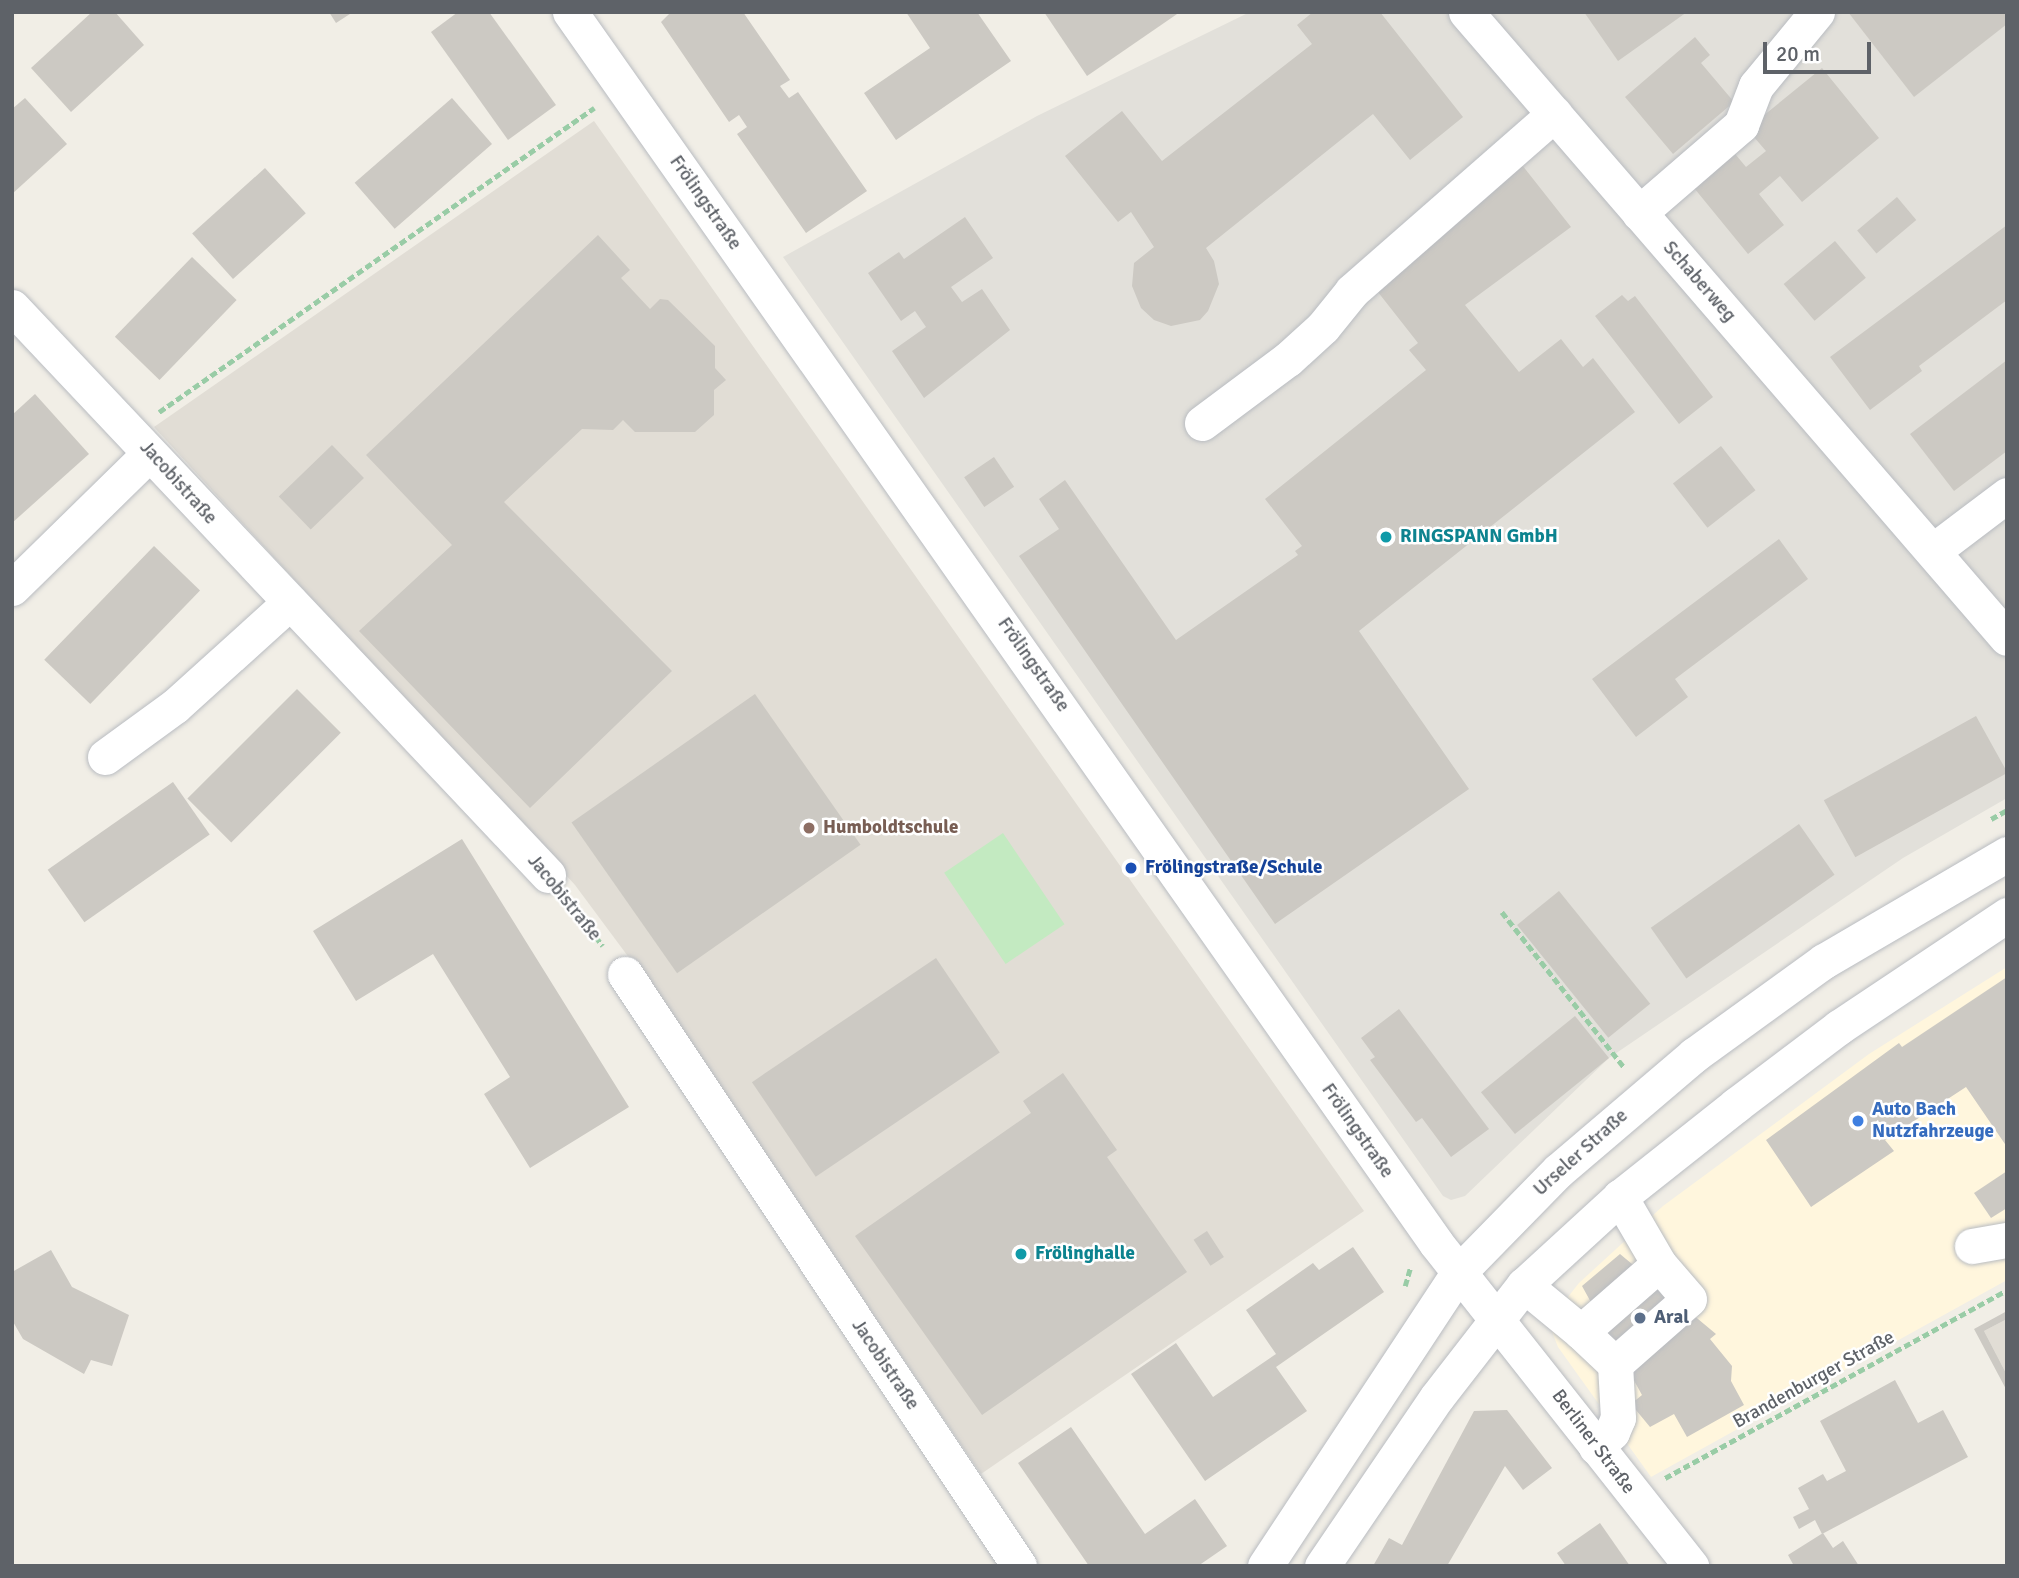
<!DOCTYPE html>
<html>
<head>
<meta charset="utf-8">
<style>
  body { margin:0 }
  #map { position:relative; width:2019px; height:1578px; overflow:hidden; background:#f1eee6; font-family:Signika,sans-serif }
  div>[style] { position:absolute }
  .commercial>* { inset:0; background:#fff6dd }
  .industrial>* { inset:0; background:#e2e0da }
  .education>* { inset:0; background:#e1ddd5 }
  .green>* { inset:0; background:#c3eac1; transform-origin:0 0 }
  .building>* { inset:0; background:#ccc9c3; transform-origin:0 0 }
  .path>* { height:4.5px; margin-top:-2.25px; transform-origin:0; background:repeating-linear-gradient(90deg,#99cca6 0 7px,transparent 0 10.5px) }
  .roads { filter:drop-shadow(0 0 2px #b9bcc1) drop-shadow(0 0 2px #b9bcc1) }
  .minor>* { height:35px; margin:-17.5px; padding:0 17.5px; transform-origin:17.5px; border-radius:17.5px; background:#fff }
  .dots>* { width:19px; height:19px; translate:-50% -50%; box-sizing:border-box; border:4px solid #fff; border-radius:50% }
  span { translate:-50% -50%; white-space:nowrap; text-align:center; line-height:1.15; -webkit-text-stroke:5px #fff; paint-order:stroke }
  .street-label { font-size:19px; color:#5e6268 }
  .culture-label { font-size:19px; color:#0d838f; font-weight:700 }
  .left { translate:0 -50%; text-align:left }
  .education-label { font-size:19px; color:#785e54; font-weight:700 }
  .transit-label { font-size:19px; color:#164399; font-weight:700 }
  .shop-label { font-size:19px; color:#366cbe; font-weight:700 }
  .service-label { font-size:19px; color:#4e5e75; font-weight:700 }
  .frame { position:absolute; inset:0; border:14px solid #5e6268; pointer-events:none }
  .scale { position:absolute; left:1763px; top:42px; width:108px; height:32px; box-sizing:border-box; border:4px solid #5e6268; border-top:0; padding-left:9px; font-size:21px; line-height:24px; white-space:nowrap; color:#5e6268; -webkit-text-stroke:5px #fff; paint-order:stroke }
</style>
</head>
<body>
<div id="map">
  <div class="commercial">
    <div style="clip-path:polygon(2007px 967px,2007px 1280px,1651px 1477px,1558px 1347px,1552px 1332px,1560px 1307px,1579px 1283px,1663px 1206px,1869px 1054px)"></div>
  </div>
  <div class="industrial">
    <div style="clip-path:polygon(1250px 12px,2007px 12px,2007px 798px,1903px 858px,1609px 1058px,1465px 1196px,1451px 1200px,1443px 1196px,783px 257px,1037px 116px)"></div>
  </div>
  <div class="education">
    <div style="clip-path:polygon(594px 121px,1364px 1211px,981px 1474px,653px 990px,575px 885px,154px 427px)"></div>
    <div style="clip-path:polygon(2007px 1319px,2007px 1375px,1984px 1331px)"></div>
  </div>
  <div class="green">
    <div style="left:1003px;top:833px;width:110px;height:71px;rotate:56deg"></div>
  </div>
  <div class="building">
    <div style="clip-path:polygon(92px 12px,115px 12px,144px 45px,71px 112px,31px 68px)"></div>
    <div style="clip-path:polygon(329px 12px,353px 12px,336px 23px)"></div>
    <div style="clip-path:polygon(458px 12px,489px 12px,556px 105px,508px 140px,431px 32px)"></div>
    <div style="clip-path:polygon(671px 12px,743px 12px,790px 80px,780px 86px,789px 98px,798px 92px,867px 191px,806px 233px,737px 134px,747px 127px,739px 115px,729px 122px,661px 22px)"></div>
    <div style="clip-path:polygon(906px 12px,977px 12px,1011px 61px,896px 140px,864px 93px,930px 48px)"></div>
    <div style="clip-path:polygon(1044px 12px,1180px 12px,1087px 76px)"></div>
    <div style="clip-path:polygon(1313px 12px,1380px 12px,1463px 117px,1410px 160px,1373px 114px,1206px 248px,1214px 261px,1219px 284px,1208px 311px,1200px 320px,1171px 326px,1154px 320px,1141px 308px,1132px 286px,1134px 263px,1154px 247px,1131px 212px,1118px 222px,1065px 156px,1122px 111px,1162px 161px,1312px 44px,1297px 25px)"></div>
    <div style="clip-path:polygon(1584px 12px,1687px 12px,1618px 61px)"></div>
    <div style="clip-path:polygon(1848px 12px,2007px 12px,2007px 24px,1914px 97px)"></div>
    <div style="clip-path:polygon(1695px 37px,1710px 55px,1701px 63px,1734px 102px,1673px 154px,1625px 97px)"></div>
    <div style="clip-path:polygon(1822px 68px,1879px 138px,1802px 202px,1780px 176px,1759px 194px,1784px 225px,1748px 254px,1690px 183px,1731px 149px,1746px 167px,1766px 151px,1747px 129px)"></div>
    <div style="clip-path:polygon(25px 98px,67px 144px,12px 194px,12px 109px)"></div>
    <div style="left:452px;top:98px;width:61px;height:129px;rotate:49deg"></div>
    <div style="clip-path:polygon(1518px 160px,1571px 227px,1465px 305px,1519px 372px,1561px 339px,1583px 367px,1593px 358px,1635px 412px,1359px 631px,1469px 789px,1275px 924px,1019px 556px,1059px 529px,1039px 499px,1065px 480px,1176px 640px,1298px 555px,1295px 551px,1302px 546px,1265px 499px,1426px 370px,1409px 350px,1418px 343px,1374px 287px,1480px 202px,1474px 195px)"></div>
    <div style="left:265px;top:168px;width:61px;height:98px;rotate:48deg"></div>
    <div style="left:1897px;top:197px;width:30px;height:52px;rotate:50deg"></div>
    <div style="clip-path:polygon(965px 217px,993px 258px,951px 287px,962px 302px,982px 289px,1010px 330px,924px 398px,892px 351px,926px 327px,915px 311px,901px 321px,868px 273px,899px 252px,904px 259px)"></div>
    <div style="clip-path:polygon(2007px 225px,2007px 300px,1919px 366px,1922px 371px,1870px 410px,1830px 357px)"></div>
    <div style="clip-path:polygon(598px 235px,630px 270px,621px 278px,650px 309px,660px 299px,668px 300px,715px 346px,715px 368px,726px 380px,714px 390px,714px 415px,695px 432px,635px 432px,623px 420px,613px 430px,582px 429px,504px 502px,672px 671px,530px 808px,359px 631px,452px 545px,366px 455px)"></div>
    <div style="left:1835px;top:241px;width:48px;height:67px;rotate:50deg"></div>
    <div style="left:192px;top:257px;width:62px;height:111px;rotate:44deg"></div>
    <div style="clip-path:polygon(1622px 295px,1628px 301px,1635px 296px,1713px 397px,1679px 424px,1595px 316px)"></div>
    <div style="clip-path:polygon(2007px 360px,2007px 451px,1954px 491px,1910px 434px)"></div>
    <div style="clip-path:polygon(35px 394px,89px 454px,12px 523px,12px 415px)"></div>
    <div style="left:332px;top:445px;width:46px;height:74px;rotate:46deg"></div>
    <div style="left:1721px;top:446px;width:56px;height:61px;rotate:52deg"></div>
    <div style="left:994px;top:457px;width:36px;height:36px;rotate:56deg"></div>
    <div style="clip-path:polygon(1779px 539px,1808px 579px,1675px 679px,1688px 697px,1636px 737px,1592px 679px)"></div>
    <div style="left:154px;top:546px;width:64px;height:158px;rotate:44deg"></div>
    <div style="left:297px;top:689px;width:62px;height:155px;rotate:45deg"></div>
    <div style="left:755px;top:694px;width:184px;height:224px;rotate:55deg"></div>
    <div style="left:1976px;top:716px;width:65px;height:174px;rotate:61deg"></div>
    <div style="left:173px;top:782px;width:64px;height:153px;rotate:55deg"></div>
    <div style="left:1799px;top:824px;width:62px;height:181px;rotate:55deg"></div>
    <div style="clip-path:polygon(462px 839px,629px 1107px,530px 1168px,484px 1094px,510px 1077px,433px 954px,356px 1001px,313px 931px)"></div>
    <div style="left:1559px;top:891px;width:145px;height:54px;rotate:51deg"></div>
    <div style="left:936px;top:958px;width:114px;height:222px;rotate:56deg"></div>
    <div style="clip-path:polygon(2007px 977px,2007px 1147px,1966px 1087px,1885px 1140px,1894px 1151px,1811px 1207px,1766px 1140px,1899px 1043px,1902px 1047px)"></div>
    <div style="clip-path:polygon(1399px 1009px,1489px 1129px,1451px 1157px,1422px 1118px,1416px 1122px,1370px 1060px,1375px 1057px,1361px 1038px)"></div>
    <div style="left:1575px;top:1016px;width:54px;height:121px;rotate:51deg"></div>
    <div style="clip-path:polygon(1063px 1073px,1117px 1150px,1107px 1157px,1187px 1272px,982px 1415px,855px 1236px,1031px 1113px,1023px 1101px)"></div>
    <div style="clip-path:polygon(2007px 1171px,2007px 1208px,1991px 1218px,1974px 1193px)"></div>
    <div style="left:1207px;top:1231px;width:31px;height:16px;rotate:57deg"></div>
    <div style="clip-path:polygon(1353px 1247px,1384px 1292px,1276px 1367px,1307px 1411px,1205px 1481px,1131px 1374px,1176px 1343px,1213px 1397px,1276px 1354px,1246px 1310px,1313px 1263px,1319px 1270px)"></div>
    <div style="clip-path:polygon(51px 1250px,72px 1287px,129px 1315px,112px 1366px,91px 1360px,84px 1374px,23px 1339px,12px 1320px,12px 1272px)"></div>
    <div style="clip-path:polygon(1620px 1254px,1716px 1334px,1710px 1339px,1732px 1366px,1731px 1381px,1744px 1405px,1687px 1437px,1674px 1414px,1650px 1427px,1631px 1404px,1642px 1395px,1582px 1286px)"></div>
    <div style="clip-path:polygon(2007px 1311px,2007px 1319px,1984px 1331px,2007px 1375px,2007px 1391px,1974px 1329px)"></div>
    <div style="clip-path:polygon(1895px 1380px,1918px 1423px,1943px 1410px,1968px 1457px,1822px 1534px,1815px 1520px,1799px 1529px,1793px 1517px,1809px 1509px,1798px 1488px,1823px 1474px,1827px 1481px,1846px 1471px,1820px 1421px)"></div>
    <div style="clip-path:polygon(1507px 1410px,1552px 1468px,1523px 1490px,1505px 1466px,1447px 1566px,1373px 1566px,1389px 1538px,1402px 1545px,1474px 1411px)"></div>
    <div style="clip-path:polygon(1071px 1427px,1145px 1534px,1195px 1499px,1227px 1546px,1198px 1566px,1089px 1566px,1018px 1463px)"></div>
    <div style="clip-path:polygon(1600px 1523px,1630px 1566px,1566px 1566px,1557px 1553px)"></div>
    <div style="clip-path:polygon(1823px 1533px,1833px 1548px,1843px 1541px,1859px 1566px,1794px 1566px,1788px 1555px)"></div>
  </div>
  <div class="path">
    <div style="left:159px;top:412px;width:531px;rotate:-34.95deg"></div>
    <div style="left:1991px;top:819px;width:18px;rotate:-29deg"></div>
    <div style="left:570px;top:903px;width:54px;rotate:52.5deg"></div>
    <div style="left:1502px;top:912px;width:197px;rotate:51.8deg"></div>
    <div style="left:1405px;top:1286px;width:19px;rotate:-74deg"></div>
    <div style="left:1665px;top:1478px;width:390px;rotate:-28.8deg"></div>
  </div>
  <div class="roads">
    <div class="minor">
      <div style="left:570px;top:12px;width:1505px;rotate:54.87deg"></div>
      <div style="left:1436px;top:1243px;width:412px;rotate:51.7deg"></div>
      <div style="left:1466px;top:12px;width:827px;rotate:49.17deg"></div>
      <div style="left:1639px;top:213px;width:135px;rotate:-40.8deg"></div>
      <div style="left:1741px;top:125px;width:42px;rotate:-69deg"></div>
      <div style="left:1756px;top:86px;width:96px;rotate:-50.5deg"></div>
      <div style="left:12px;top:307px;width:781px;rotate:46.66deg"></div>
      <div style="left:1202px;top:423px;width:107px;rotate:-36.7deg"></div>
      <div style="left:1288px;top:359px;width:47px;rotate:-42.4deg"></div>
      <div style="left:1323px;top:327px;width:46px;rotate:-51.1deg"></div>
      <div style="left:1352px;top:291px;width:269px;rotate:-41.2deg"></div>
      <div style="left:1933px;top:551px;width:93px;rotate:-37.1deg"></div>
      <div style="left:12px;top:588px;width:190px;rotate:-44.4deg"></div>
      <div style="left:105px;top:757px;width:87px;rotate:-36.1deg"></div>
      <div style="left:175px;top:706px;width:155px;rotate:-42.1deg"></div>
      <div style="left:625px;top:974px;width:711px;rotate:56.35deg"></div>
      <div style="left:1972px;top:1246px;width:36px;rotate:-10deg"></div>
      <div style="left:1524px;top:1285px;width:74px;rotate:39.5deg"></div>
      <div style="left:1581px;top:1332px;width:103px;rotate:-41.1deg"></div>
      <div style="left:1659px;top:1264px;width:78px;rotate:-120.2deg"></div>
      <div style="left:1581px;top:1332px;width:47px;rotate:43.3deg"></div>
      <div style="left:1615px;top:1364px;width:98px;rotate:-41.3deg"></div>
      <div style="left:1689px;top:1299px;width:46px;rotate:-130.6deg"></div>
      <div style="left:1596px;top:1447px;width:22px;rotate:-43deg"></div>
      <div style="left:1612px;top:1432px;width:15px;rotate:-67deg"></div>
      <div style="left:1618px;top:1418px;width:54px;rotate:-93.2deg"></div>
      <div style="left:1265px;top:1566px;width:351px;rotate:-56.6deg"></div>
      <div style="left:1458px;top:1273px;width:144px;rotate:-45.6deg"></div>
      <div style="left:1559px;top:1170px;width:177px;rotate:-40.4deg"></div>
      <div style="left:1694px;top:1055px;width:160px;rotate:-35.9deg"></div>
      <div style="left:1824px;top:961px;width:212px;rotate:-30.3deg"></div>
      <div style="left:1322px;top:1566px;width:204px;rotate:-55.8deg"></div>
      <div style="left:1437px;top:1397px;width:142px;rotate:-52.2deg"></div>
      <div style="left:1524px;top:1285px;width:130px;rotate:-42.5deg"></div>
      <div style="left:1620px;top:1197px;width:148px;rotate:-38.4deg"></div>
      <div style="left:1736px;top:1105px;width:129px;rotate:-37.1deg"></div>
      <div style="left:1839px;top:1027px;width:202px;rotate:-33.7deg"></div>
    </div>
  </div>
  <div class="dots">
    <div style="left:1386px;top:537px;background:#0f9aa8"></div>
    <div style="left:809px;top:828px;background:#8d6e63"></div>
    <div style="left:1131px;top:868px;background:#1a4fb4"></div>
    <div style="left:1858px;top:1121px;background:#3f7fe0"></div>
    <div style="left:1021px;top:1254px;background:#0f9aa8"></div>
    <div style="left:1640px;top:1318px;background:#5c6f8a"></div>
  </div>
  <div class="street-label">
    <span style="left:705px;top:203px;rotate:55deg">Frölingstraße</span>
    <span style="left:1699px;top:282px;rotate:49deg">Schaberweg</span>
    <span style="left:178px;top:483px;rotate:48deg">Jacobistraße</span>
    <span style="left:1033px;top:665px;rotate:55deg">Frölingstraße</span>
    <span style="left:564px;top:898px;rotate:51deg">Jacobistraße</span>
    <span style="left:1357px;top:1131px;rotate:55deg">Frölingstraße</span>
    <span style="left:1581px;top:1153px;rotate:-42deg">Urseler Straße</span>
    <span style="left:885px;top:1365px;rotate:56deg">Jacobistraße</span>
    <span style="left:1814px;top:1380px;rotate:-29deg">Brandenburger Straße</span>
    <span style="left:1593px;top:1442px;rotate:53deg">Berliner Straße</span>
  </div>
  <div class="culture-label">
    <span class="left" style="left:1400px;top:537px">RINGSPANN GmbH</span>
    <span class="left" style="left:1035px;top:1254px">Frölinghalle</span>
  </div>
  <div class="education-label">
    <span class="left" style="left:823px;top:828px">Humboldtschule</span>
  </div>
  <div class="transit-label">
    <span class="left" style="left:1145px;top:868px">Frölingstraße/Schule</span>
  </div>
  <div class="shop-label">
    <span class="left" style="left:1872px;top:1121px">Auto Bach<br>Nutzfahrzeuge</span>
  </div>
  <div class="service-label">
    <span class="left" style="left:1654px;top:1318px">Aral</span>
  </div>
  <div class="frame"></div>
  <div class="scale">20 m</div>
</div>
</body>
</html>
